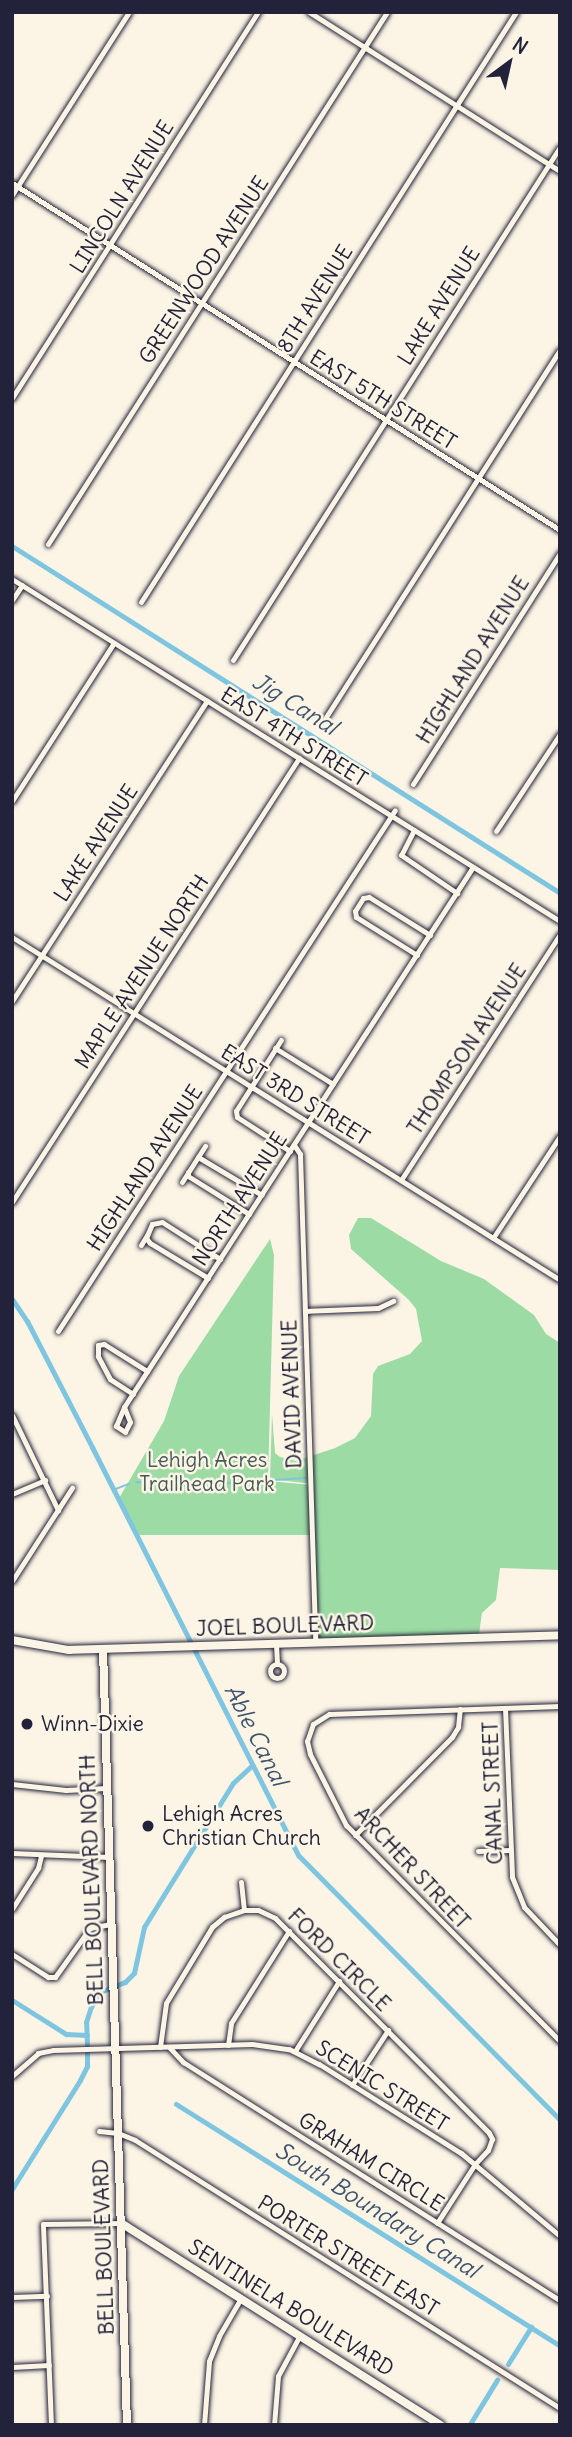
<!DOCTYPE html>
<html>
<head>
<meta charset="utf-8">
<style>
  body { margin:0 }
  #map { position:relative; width:572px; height:2437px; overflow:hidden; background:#fcf5e5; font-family:Delius,sans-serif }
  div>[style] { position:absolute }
  .green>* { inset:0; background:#9cdba4 }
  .stream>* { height:2px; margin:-1px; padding:0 1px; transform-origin:1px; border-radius:1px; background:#7fc5e0 }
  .canal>* { height:5px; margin:-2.5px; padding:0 2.5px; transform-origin:2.5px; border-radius:2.5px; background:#7fc5e0 }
  .roads { filter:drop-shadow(0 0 2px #22223b) drop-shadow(0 0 2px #22223b) }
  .street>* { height:5px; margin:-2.5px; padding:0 2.5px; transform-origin:2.5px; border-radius:2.5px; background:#fcf5e5 }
  .street>.ring { margin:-2.5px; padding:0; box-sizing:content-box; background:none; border:5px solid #fcf5e5; border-radius:50% }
  .secondary>* { height:8px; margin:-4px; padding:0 4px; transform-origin:4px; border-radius:4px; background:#fcf5e5 }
  .dots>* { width:19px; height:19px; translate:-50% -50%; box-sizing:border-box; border:4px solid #fcf5e5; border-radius:50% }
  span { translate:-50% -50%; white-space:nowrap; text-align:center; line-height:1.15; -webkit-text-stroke:5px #fcf5e5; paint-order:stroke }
  .street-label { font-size:21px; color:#22223b }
  .park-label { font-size:21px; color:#475a5a }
  .poi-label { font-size:21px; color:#22223b }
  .left { translate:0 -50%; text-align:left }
  .water-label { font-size:23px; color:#3e536d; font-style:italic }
  .frame { position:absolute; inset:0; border:14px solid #22223b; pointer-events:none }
  .north { position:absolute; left:474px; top:28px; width:70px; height:70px; -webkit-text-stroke:5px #fcf5e5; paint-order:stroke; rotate:33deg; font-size:19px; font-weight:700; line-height:28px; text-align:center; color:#22223b }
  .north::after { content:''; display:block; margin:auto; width:24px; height:32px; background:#22223b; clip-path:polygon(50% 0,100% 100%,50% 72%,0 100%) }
</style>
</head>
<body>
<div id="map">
  <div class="green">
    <div style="clip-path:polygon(358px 1218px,371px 1218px,441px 1261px,484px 1279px,534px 1315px,546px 1334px,560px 1343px,560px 1570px,500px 1568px,496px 1600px,482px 1613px,479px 1634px,318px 1640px,313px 1484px,270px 1479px,272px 1414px,275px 1453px,280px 1457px,296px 1461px,335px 1448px,355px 1438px,371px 1416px,373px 1374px,378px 1366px,410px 1354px,422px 1341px,416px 1309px,409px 1300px,351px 1249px,349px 1235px)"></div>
    <div style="clip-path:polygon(270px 1239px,274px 1255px,268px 1481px,311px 1485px,310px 1535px,136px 1535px,118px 1500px,164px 1421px,179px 1376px)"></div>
  </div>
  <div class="stream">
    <div style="left:136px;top:1482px;width:37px;rotate:2deg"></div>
    <div style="left:241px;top:1482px;width:65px;rotate:-3.5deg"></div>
    <div style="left:183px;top:1484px;width:11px;rotate:27deg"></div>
    <div style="left:193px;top:1489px;width:43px;rotate:-9.5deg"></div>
    <div style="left:113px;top:1490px;width:17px;rotate:-21deg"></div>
  </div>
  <div class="canal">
    <div style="left:12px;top:546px;width:649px;rotate:32.34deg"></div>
    <div style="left:12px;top:1299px;width:27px;rotate:56deg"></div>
    <div style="left:27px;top:1321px;width:142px;rotate:62.7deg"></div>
    <div style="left:92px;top:1447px;width:458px;rotate:63.2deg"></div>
    <div style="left:299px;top:1856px;width:371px;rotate:45.3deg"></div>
    <div style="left:12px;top:2000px;width:64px;rotate:32.2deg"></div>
    <div style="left:66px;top:2034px;width:21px;rotate:3deg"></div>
    <div style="left:87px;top:2045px;width:23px;rotate:-92deg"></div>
    <div style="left:86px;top:2022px;width:16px;rotate:-72deg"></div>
    <div style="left:91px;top:2007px;width:17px;rotate:-59deg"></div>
    <div style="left:100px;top:1992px;width:27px;rotate:-22deg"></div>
    <div style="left:125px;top:1982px;width:13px;rotate:-45deg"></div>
    <div style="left:134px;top:1973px;width:47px;rotate:-77.7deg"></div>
    <div style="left:144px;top:1927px;width:169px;rotate:-58.3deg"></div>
    <div style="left:233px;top:1783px;width:26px;rotate:-43deg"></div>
    <div style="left:176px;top:2104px;width:454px;rotate:32.2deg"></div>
    <div style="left:12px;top:2189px;width:128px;rotate:-58deg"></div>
    <div style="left:80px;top:2080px;width:16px;rotate:-63deg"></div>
    <div style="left:87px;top:2066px;width:13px;rotate:-90deg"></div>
    <div style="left:508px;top:2364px;width:44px;rotate:-58.1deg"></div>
    <div style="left:470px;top:2424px;width:52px;rotate:-58.5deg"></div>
  </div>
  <div class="roads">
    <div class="street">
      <div style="left:309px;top:12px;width:297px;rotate:32.4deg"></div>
      <div style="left:12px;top:183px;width:649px;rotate:32.34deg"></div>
      <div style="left:12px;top:195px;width:217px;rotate:-57.4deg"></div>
      <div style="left:12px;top:398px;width:458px;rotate:-57.5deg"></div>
      <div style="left:48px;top:544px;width:631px;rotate:-57.49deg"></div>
      <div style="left:12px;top:579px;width:646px;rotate:31.97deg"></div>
      <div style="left:12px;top:600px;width:18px;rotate:-56deg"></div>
      <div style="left:141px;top:602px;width:699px;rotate:-57.56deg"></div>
      <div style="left:233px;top:660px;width:608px;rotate:-57.49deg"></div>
      <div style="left:326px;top:717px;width:435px;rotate:-57.5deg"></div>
      <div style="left:413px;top:784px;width:274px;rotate:-57.5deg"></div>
      <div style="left:12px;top:801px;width:188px;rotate:-57.2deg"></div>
      <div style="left:414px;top:830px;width:28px;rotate:117deg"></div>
      <div style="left:401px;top:855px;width:68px;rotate:34.2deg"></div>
      <div style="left:496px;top:831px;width:116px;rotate:-56.6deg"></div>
      <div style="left:12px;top:937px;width:646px;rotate:32.04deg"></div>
      <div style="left:417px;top:955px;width:72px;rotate:-148.1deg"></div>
      <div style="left:356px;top:917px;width:6px;rotate:-99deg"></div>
      <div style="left:355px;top:911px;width:15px;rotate:-58deg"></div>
      <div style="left:363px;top:898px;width:6px;rotate:-9deg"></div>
      <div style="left:369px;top:897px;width:72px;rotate:31.9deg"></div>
      <div style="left:12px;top:1001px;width:358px;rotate:-57deg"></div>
      <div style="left:281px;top:1040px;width:84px;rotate:122.4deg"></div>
      <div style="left:236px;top:1111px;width:6px;rotate:81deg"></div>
      <div style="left:237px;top:1117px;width:63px;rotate:32.7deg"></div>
      <div style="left:275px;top:1048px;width:68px;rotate:31.8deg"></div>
      <div style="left:294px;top:1145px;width:11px;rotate:56deg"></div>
      <div style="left:300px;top:1154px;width:489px;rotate:88.2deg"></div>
      <div style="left:198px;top:1157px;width:74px;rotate:30.7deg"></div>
      <div style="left:188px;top:1172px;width:4px;rotate:90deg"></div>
      <div style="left:188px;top:1176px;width:72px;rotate:31.9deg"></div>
      <div style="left:401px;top:1180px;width:293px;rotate:-57.1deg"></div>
      <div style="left:182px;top:1182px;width:43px;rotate:-57.4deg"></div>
      <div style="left:12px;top:1202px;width:529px;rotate:-57.12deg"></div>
      <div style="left:493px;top:1238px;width:122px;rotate:-56.7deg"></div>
      <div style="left:141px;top:1245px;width:12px;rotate:-59deg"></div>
      <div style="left:208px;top:1278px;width:68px;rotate:-148.9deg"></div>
      <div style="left:150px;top:1243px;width:6px;rotate:-129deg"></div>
      <div style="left:146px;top:1238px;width:15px;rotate:-67deg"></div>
      <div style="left:152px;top:1224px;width:10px;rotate:-11deg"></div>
      <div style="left:162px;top:1222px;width:69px;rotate:32.5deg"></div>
      <div style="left:305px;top:1311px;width:73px;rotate:-2.4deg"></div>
      <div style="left:378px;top:1308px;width:17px;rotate:-25deg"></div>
      <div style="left:58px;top:1331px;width:620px;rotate:-57.1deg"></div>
      <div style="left:133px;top:1394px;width:27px;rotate:-147deg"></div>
      <div style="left:110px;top:1379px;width:26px;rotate:-118deg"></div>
      <div style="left:98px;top:1356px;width:11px;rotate:-90deg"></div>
      <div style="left:98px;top:1345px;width:6px;rotate:-9deg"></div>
      <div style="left:104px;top:1344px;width:51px;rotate:32.1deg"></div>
      <div style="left:124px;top:1407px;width:643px;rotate:-57.13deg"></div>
      <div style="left:124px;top:1407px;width:16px;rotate:68deg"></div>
      <div style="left:130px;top:1422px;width:11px;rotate:117deg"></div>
      <div style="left:125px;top:1432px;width:11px;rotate:-146deg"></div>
      <div style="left:116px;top:1426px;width:21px;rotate:-67deg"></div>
      <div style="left:12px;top:1415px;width:106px;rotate:64.2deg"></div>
      <div style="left:12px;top:1494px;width:36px;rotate:-23deg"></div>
      <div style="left:12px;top:1581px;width:111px;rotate:-57.2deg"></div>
      <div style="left:276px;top:1644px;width:20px;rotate:87deg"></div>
      <div class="ring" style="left:270px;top:1664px;width:9px;height:9px"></div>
      <div style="left:560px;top:1706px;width:231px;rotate:178deg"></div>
      <div style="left:329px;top:1714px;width:19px;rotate:148deg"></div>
      <div style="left:313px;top:1724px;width:18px;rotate:109deg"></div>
      <div style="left:307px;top:1741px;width:13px;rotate:77deg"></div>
      <div style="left:310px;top:1754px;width:80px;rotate:63.1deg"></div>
      <div style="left:346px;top:1825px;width:304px;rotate:45.3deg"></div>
      <div style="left:505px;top:1708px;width:169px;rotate:87.6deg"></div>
      <div style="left:512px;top:1877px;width:32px;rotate:68deg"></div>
      <div style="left:524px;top:1907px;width:52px;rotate:46.5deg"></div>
      <div style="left:12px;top:1784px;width:54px;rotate:6.3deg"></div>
      <div style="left:66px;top:1790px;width:40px;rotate:-2.9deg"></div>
      <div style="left:355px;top:1835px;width:138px;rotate:-45.3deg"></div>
      <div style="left:452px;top:1737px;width:12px;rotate:-59deg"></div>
      <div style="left:458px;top:1727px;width:18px;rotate:-84deg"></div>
      <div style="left:478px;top:1851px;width:32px;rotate:-2deg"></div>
      <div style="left:12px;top:1853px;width:97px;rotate:2.4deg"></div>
      <div style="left:241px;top:1882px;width:28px;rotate:84deg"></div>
      <div style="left:12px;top:1909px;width:49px;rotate:-57.6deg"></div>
      <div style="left:38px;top:1868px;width:12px;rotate:-76deg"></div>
      <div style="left:12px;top:1954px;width:43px;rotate:32.6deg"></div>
      <div style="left:48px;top:1977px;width:7px"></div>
      <div style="left:55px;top:1977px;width:60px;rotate:-54.5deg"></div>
      <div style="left:90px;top:1928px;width:21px;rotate:-11deg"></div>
      <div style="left:228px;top:2045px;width:22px;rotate:-82deg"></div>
      <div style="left:231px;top:2023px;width:109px;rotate:-57.8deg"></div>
      <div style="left:160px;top:2047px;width:44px;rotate:-82.2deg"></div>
      <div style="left:166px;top:2003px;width:89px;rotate:-58.8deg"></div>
      <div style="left:212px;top:1927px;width:16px;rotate:-40deg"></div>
      <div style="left:224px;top:1917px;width:21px;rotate:-19deg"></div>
      <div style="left:244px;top:1910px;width:14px"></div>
      <div style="left:258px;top:1910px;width:19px;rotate:25deg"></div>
      <div style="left:275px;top:1918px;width:303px;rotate:45.1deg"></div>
      <div style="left:489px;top:2133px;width:7px;rotate:63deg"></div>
      <div style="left:492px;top:2139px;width:12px;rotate:110deg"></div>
      <div style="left:488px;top:2150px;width:19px;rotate:133deg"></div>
      <div style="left:475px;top:2164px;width:70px;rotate:122.8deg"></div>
      <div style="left:169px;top:2047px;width:21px;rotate:47deg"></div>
      <div style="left:183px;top:2062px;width:446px;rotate:32.3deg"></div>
      <div style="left:295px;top:2051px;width:83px;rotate:-57.8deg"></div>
      <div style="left:12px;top:2076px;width:35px;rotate:-41deg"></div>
      <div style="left:38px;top:2053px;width:15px;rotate:-11deg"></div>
      <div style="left:53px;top:2050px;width:199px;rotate:-1.7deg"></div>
      <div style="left:252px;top:2044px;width:37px;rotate:8deg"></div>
      <div style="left:289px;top:2049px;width:34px;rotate:27deg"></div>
      <div style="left:319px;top:2064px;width:168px;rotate:32.1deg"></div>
      <div style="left:461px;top:2153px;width:129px;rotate:40deg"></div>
      <div style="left:352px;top:2085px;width:66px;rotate:-56.8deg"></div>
      <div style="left:99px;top:2131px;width:19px;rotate:6deg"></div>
      <div style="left:118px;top:2133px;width:18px;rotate:22deg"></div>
      <div style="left:135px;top:2140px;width:502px;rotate:32.24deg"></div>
      <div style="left:12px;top:2297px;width:35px;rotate:-2deg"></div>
      <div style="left:12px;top:2367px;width:37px;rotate:-3deg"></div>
      <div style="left:51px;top:2425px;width:201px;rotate:-92.3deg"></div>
      <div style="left:43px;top:2224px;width:78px;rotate:-0.7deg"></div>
      <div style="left:204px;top:2425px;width:64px;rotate:-85.5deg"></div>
      <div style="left:209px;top:2361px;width:27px;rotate:-68deg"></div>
      <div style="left:219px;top:2336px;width:44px;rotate:-59.9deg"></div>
      <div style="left:274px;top:2425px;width:49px;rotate:-85.3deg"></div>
      <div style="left:278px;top:2376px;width:47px;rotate:-61.8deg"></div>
    </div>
    <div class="secondary">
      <div style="left:12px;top:1640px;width:58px;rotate:10deg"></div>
      <div style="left:69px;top:1650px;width:491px;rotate:-1.7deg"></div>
      <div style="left:103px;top:1649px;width:776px;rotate:88.23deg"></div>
      <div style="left:121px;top:2223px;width:378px;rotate:32.3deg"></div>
    </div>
  </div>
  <div class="dots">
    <div style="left:27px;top:1724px;background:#22223b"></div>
    <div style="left:148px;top:1826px;background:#22223b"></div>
  </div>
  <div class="street-label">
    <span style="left:122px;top:197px;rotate:-58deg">LINCOLN AVENUE</span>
    <span style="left:204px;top:270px;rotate:-57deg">GREENWOOD AVENUE</span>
    <span style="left:315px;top:299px;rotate:-58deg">8TH AVENUE</span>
    <span style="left:439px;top:306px;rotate:-58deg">LAKE AVENUE</span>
    <span style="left:383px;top:400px;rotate:32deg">EAST 5TH STREET</span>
    <span style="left:473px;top:660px;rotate:-58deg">HIGHLAND AVENUE</span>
    <span style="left:294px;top:737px;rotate:32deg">EAST 4TH STREET</span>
    <span style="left:96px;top:843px;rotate:-57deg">LAKE AVENUE</span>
    <span style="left:142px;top:972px;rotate:-57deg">MAPLE AVENUE NORTH</span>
    <span style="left:467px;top:1049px;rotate:-57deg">THOMPSON AVENUE</span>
    <span style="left:295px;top:1095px;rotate:32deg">EAST 3RD STREET</span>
    <span style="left:145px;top:1168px;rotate:-57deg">HIGHLAND AVENUE</span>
    <span style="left:240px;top:1199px;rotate:-57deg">NORTH AVENUE</span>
    <span style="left:292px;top:1394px;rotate:-92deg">DAVID AVENUE</span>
    <span style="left:285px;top:1626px;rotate:-2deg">JOEL BOULEVARD</span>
    <span style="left:493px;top:1793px;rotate:-92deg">CANAL STREET</span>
    <span style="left:412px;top:1868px;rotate:47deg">ARCHER STREET</span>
    <span style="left:92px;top:1880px;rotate:-92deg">BELL BOULEVARD NORTH</span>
    <span style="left:339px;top:1960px;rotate:45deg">FORD CIRCLE</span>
    <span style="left:382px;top:2086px;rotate:32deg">SCENIC STREET</span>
    <span style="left:371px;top:2162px;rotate:32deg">GRAHAM CIRCLE</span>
    <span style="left:104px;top:2247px;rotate:-92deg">BELL BOULEVARD</span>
    <span style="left:348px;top:2256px;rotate:32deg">PORTER STREET EAST</span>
    <span style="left:291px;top:2308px;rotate:32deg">SENTINELA BOULEVARD</span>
  </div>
  <div class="park-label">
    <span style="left:207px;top:1472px">Lehigh Acres<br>Trailhead Park</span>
  </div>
  <div class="poi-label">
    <span class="left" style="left:41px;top:1724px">Winn-Dixie</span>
    <span class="left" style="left:162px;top:1826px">Lehigh Acres<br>Christian Church</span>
  </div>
  <div class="water-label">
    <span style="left:295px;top:704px;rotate:32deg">Jig Canal</span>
    <span style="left:256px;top:1735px;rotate:63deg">Able Canal</span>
    <span style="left:377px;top:2210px;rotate:32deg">South Boundary Canal</span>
  </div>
  <div class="frame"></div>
  <div class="north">N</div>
</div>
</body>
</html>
